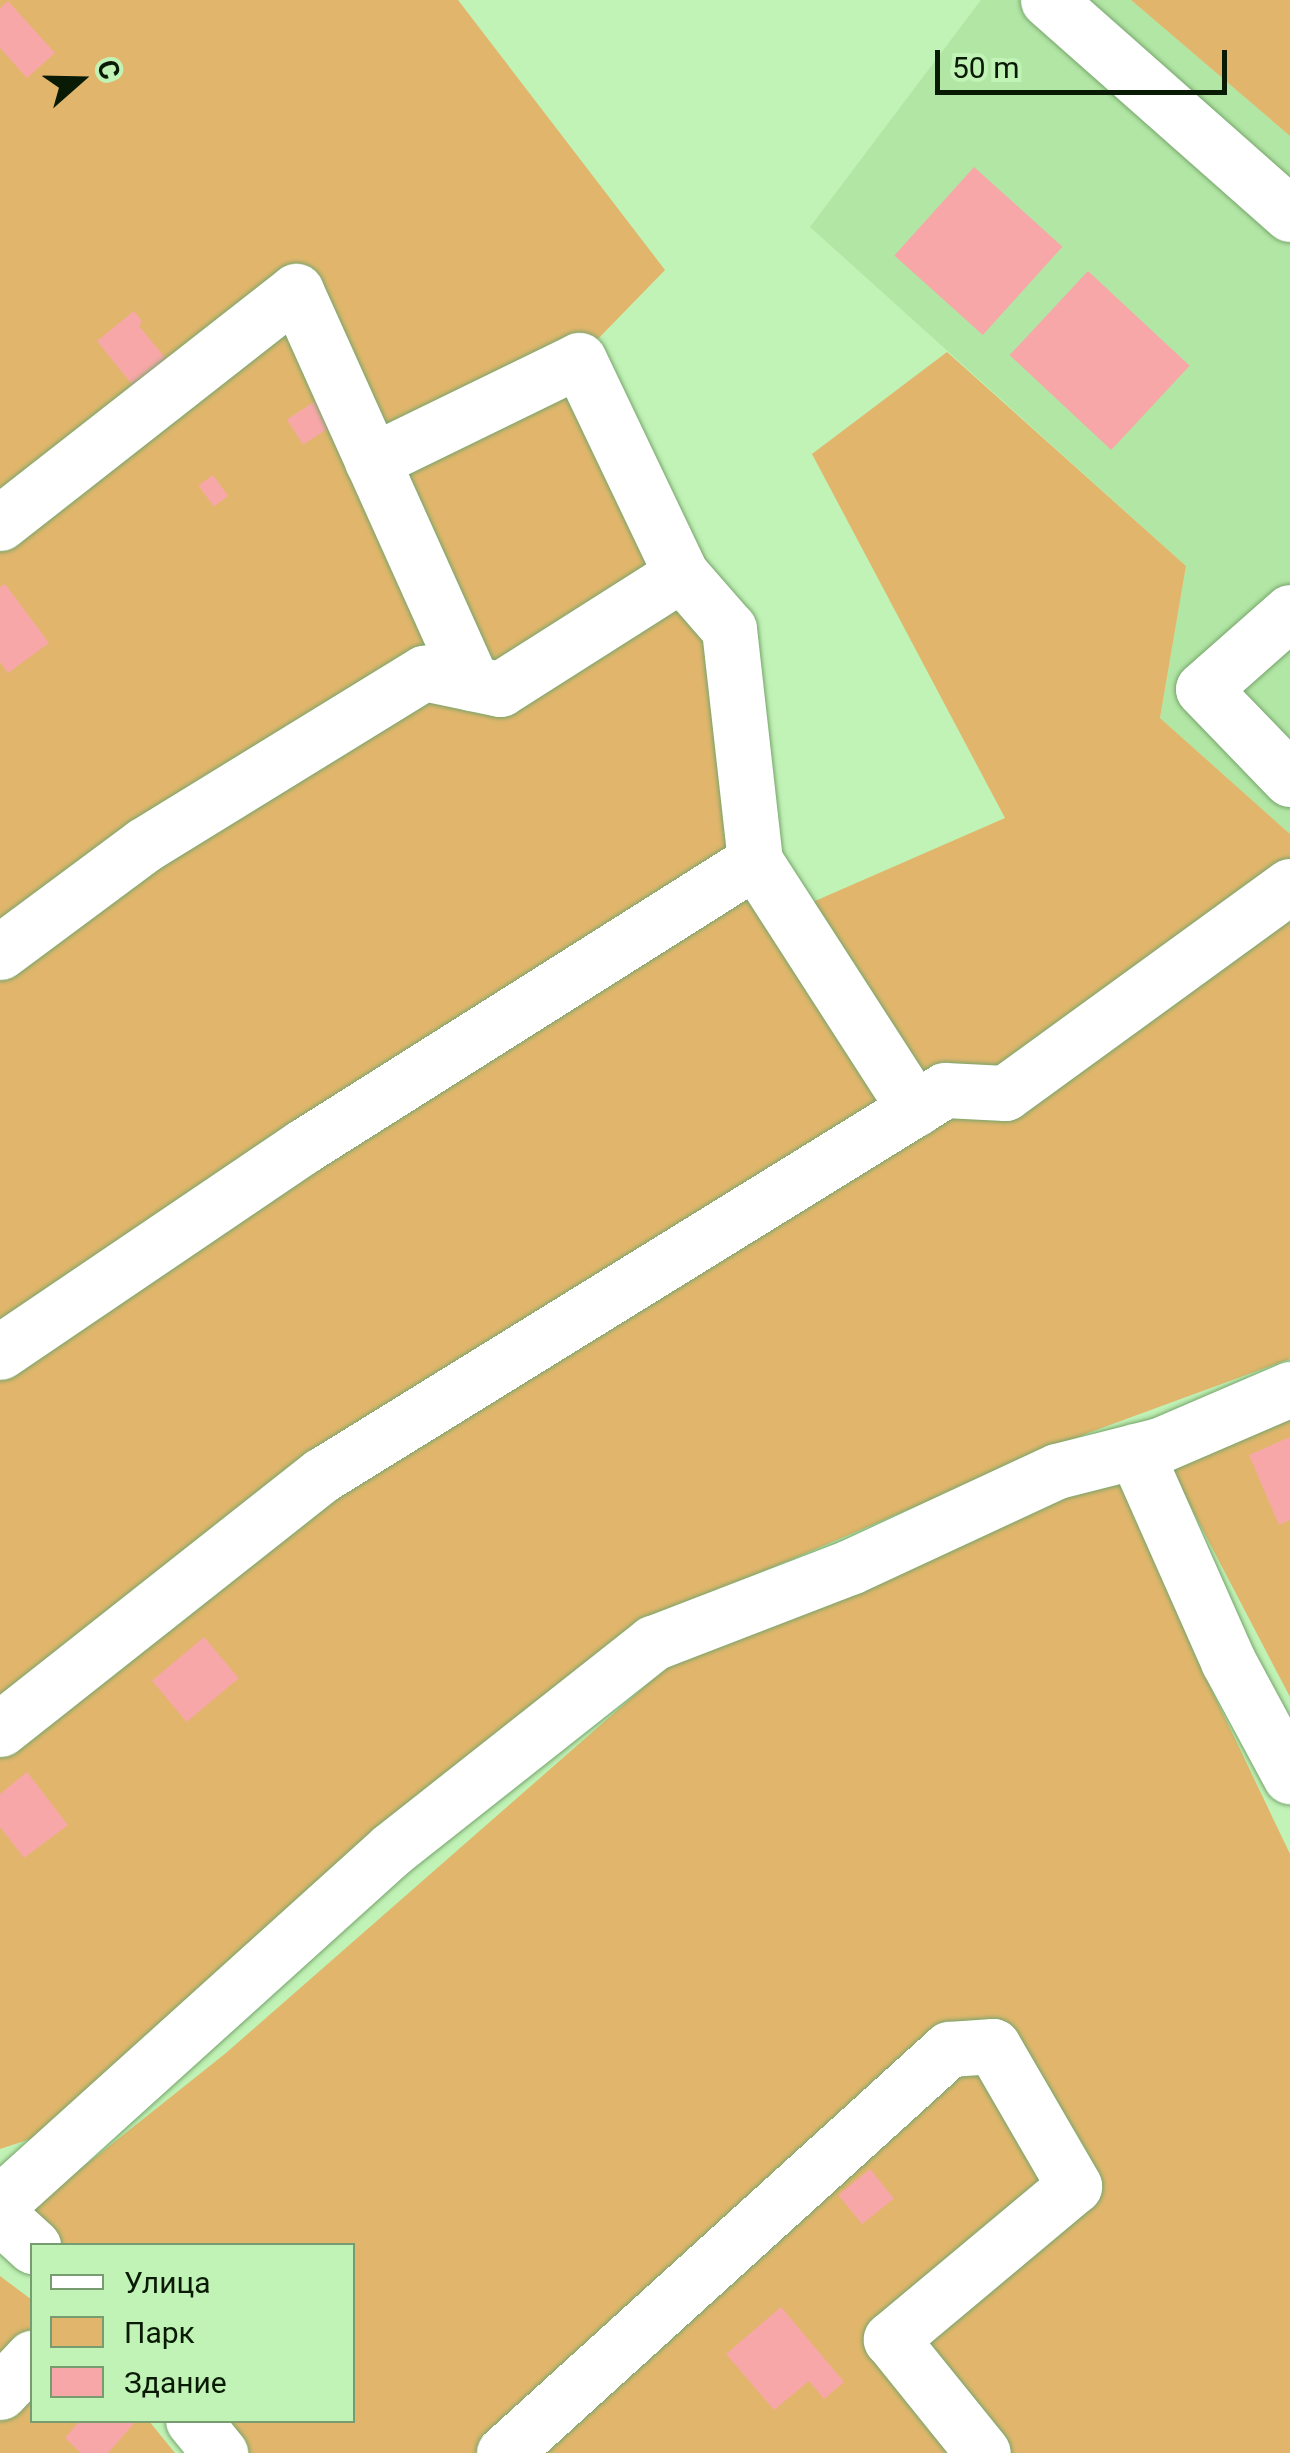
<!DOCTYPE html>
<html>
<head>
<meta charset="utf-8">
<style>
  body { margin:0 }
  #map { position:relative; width:1290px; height:2453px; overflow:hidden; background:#c1f2b6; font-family:Roboto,sans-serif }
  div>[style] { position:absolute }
  .built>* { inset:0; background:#b2e6a5 }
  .green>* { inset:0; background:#e1b66c }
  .building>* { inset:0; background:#f7a7a7; transform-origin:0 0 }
  .roads { filter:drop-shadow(0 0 2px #76a46b) drop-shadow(0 0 2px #76a46b) }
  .minor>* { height:55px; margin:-27.5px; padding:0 27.5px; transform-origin:27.5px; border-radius:27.5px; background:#fff }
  span { translate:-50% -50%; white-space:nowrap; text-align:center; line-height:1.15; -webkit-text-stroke:8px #c1f2b6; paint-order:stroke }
  .legend { position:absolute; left:30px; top:2243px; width:325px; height:180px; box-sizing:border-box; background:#c1f2b6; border:2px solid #779c6f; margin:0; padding:12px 18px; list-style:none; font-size:30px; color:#091b05 }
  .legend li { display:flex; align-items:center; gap:20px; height:50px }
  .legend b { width:50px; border:2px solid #779c6f }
  .north { position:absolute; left:30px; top:30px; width:100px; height:100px; -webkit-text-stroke:8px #c1f2b6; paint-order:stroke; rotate:70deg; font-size:28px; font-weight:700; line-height:40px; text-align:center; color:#091b05 }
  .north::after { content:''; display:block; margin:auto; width:35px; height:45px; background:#091b05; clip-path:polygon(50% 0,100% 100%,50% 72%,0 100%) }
  .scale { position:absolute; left:935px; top:50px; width:292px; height:45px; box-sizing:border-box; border:5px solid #091b05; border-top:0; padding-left:12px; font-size:30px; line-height:35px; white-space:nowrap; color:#091b05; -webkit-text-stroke:8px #c1f2b6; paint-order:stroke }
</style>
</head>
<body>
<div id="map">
  <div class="built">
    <div style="clip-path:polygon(981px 0,1131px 0,1290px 136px,1290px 834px,1160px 718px,1186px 566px,810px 227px)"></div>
  </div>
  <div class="green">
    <div style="clip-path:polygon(0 0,458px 0,665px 270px,594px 343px,738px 622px,774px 871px,799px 908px,1005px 818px,812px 454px,947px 352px,1186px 566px,1160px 718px,1290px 834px,1290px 1359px,1088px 1433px,689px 1603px,61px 2129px,0 2149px)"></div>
    <div style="clip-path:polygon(1131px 0,1290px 0,1290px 136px)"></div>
    <div style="clip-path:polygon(1290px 1406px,1290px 1697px,1161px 1450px)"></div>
    <div style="clip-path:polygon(1119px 1460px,1194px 1653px,1290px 1854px,1290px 2453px,221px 2453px,194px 2421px,352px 2420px,352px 2246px,50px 2245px,29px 2210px,226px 2053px,701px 1637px)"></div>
    <div style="clip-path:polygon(0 2276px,32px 2300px,32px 2420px,149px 2421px,175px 2453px,0 2453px)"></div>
  </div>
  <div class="building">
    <div style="clip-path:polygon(8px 1px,55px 53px,27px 78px,0 48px,0 8px)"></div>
    <div style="left:974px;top:167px;width:119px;height:119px;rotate:42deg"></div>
    <div style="left:1088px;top:271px;width:139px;height:115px;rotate:43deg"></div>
    <div style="clip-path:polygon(134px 311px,142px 321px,139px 326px,167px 360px,134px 387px,97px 341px)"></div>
    <div style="left:317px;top:400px;width:30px;height:36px;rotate:57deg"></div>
    <div style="left:213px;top:475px;width:26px;height:18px;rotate:54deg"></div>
    <div style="clip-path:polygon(5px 584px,49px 643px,8px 673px,0 662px,0 587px)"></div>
    <div style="clip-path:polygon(1290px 1437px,1290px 1520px,1279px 1525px,1249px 1455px)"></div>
    <div style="left:204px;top:1637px;width:54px;height:68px;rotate:50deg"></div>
    <div style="clip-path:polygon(27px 1772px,68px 1825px,24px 1858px,0 1827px,0 1794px)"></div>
    <div style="left:870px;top:2169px;width:38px;height:41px;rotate:51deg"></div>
    <div style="clip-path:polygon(781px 2307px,844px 2382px,824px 2399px,809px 2381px,774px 2410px,726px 2354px)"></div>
    <div style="clip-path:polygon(80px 2420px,137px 2420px,108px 2453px,81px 2453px,65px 2438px)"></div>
  </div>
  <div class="roads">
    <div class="minor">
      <div style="left:1048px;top:0;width:323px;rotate:41.5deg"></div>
      <div style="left:372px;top:461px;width:230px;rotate:-26deg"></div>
      <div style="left:579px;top:360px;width:237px;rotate:64.5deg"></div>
      <div style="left:0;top:523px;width:376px;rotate:-38.1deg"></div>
      <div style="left:296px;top:291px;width:430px;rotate:65.8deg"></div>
      <div style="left:1290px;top:612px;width:116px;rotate:138.5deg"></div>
      <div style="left:1203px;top:689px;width:125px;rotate:46deg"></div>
      <div style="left:755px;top:861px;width:295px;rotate:57.2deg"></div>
      <div style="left:0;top:952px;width:179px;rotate:-36.6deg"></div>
      <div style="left:144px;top:845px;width:329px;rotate:-31.6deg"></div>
      <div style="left:424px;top:673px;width:78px;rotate:11.9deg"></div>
      <div style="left:500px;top:689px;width:214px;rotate:-32.4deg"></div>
      <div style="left:681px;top:574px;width:73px;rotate:48.9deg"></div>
      <div style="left:729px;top:629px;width:233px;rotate:83.6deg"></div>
      <div style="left:755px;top:861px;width:534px;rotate:147.71deg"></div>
      <div style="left:304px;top:1146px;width:367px;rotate:145.9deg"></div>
      <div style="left:1135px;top:1451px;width:230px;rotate:66.1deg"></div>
      <div style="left:1228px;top:1661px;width:131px;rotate:61.7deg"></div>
      <div style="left:0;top:1729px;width:410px;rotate:-38.3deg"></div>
      <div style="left:322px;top:1475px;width:732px;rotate:-31.72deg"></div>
      <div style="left:945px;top:1090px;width:60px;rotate:2.9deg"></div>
      <div style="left:1005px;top:1093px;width:352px;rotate:-36deg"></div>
      <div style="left:0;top:2203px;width:528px;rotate:-42.08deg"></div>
      <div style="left:392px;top:1849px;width:333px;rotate:-38.3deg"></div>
      <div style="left:653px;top:1643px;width:211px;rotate:-21.1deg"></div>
      <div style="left:850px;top:1567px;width:228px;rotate:-24.9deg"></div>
      <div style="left:1057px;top:1471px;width:106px;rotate:-14.2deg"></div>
      <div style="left:1160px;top:1445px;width:142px;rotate:-23.3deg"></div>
      <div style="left:0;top:2216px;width:45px;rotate:42.3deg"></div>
      <div style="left:0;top:2392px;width:47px;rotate:-46.7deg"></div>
      <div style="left:193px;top:2420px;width:43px;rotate:50.7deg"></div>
      <div style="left:504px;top:2453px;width:601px;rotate:-42.24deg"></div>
      <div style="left:949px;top:2049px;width:44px;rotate:-3.9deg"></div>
      <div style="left:993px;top:2046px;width:162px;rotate:59.9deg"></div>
      <div style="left:1074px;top:2186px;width:239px;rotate:140.1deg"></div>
      <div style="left:891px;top:2339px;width:146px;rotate:51.1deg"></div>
    </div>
  </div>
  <ul class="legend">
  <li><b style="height:12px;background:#fff"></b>Улица</li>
  <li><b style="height:28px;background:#e1b66c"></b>Парк</li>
  <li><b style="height:28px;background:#f7a7a7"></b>Здание</li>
  </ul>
  <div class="north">С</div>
  <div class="scale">50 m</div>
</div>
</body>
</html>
